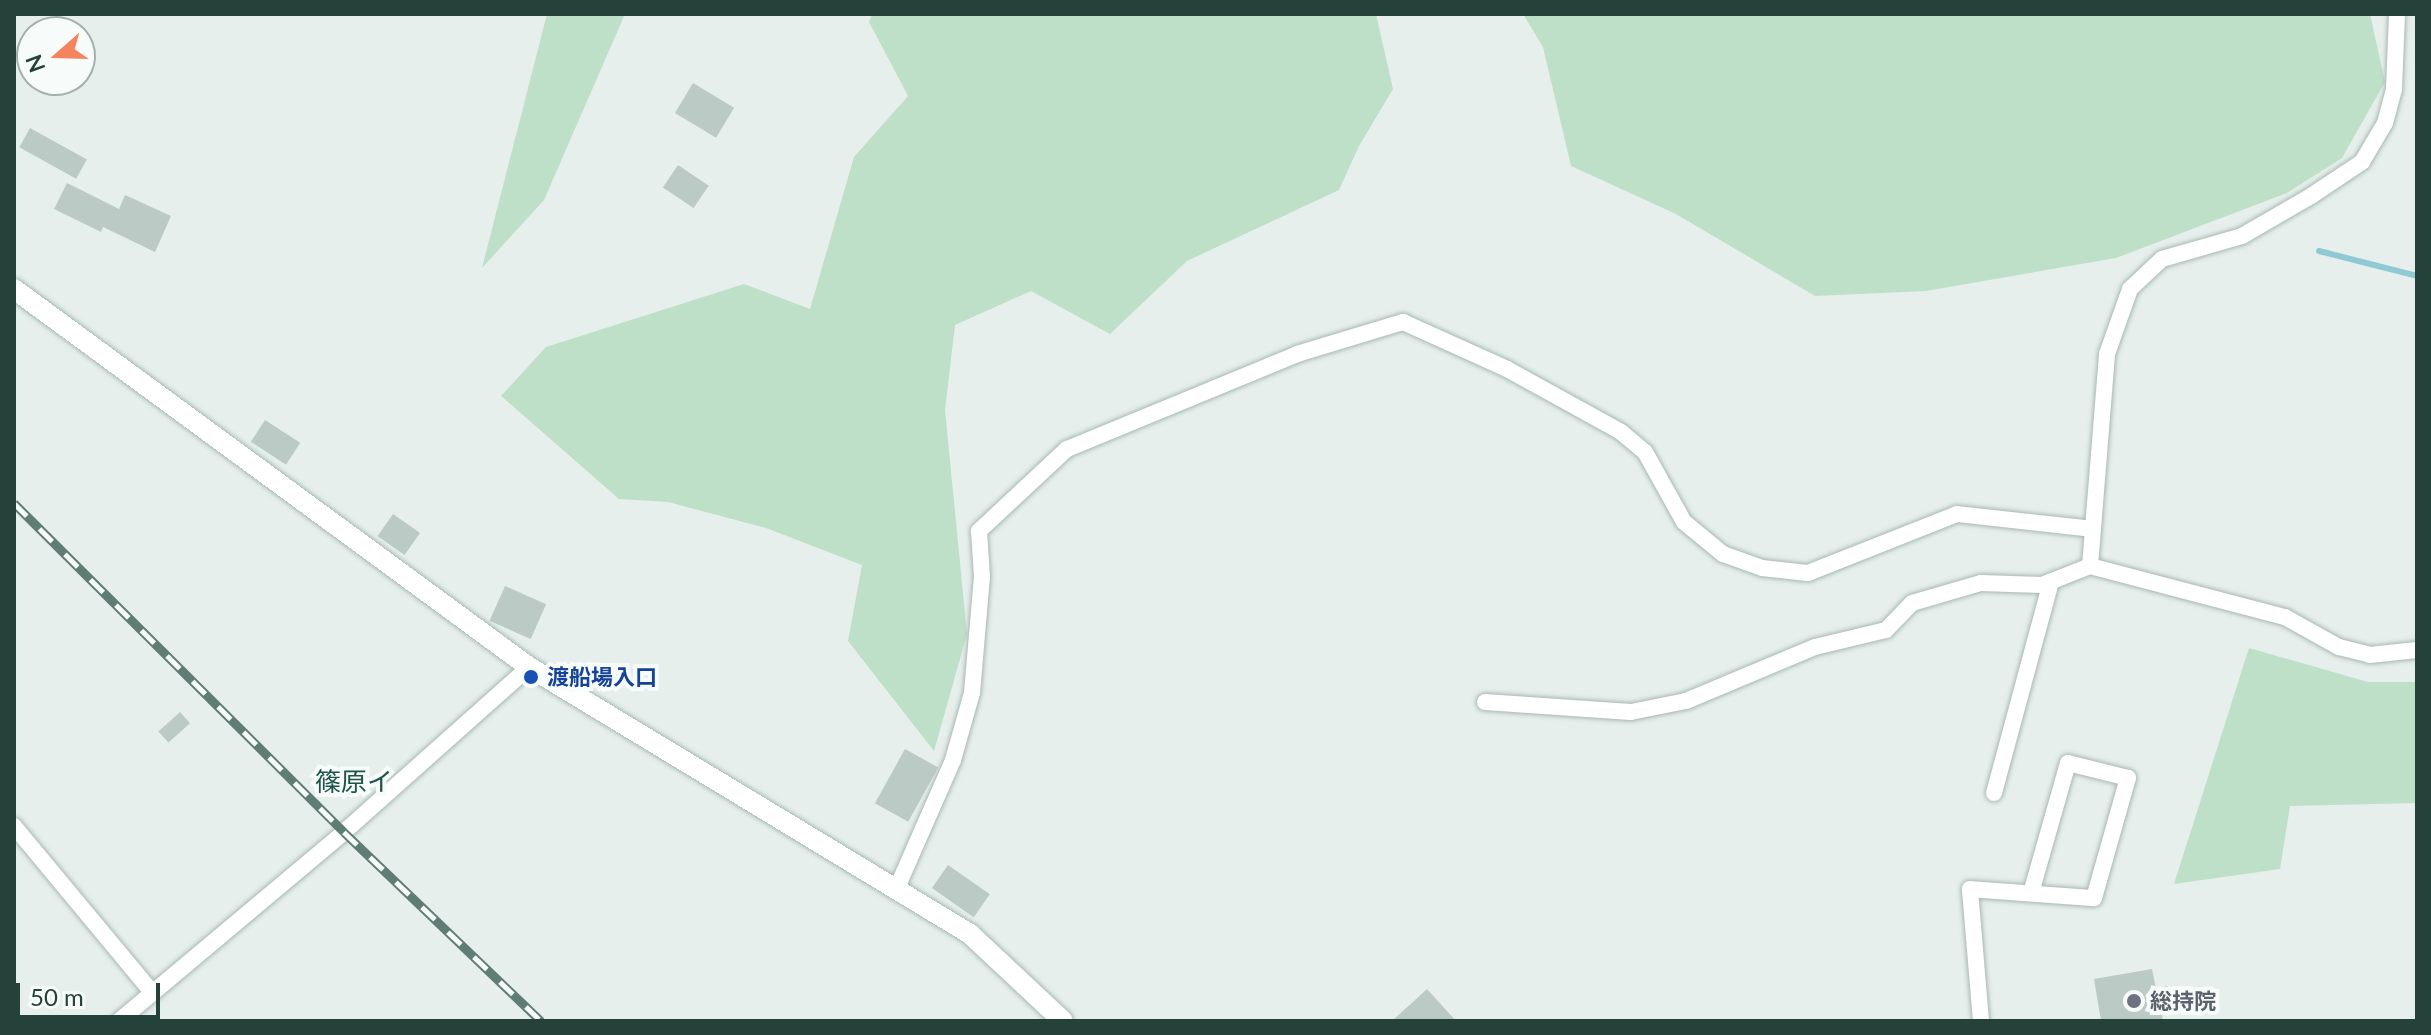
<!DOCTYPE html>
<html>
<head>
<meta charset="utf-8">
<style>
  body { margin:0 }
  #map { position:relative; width:2431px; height:1035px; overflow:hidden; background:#e6efeb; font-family:Lato,"Noto Sans JP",sans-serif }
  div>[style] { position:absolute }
  .green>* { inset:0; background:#bfe0c8 }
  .stream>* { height:6px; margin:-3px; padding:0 3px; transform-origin:3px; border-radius:3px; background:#8ec9d4 }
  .building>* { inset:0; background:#bbcac4; transform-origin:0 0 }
  .roads { filter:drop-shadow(0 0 2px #a8b8b2) drop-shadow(0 0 2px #a8b8b2) }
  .minor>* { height:16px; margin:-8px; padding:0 8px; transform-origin:8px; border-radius:8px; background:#fff }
  .tertiary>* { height:20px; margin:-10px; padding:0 10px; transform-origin:10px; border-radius:10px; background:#fff }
  .rail>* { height:9px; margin-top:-4.5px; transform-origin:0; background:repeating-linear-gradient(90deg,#f7fbf9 0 18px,#5f7d75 0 36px); box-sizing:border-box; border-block:2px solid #5f7d75 }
  .dots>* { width:22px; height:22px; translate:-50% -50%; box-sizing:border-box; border:4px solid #f7fbf9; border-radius:50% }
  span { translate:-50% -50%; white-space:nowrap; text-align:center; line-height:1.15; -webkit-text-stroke:8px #f7fbf9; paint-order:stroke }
  .transit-label { font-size:22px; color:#164399; font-weight:700 }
  .left { translate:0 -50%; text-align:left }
  .worship-label { font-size:22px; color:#5b616d; font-weight:700 }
  .quarter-label { font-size:26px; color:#1f5548 }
  .frame { position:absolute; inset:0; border:16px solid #24423a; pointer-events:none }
  .north { position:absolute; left:16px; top:16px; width:80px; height:80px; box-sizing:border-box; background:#f7fbf9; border:2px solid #a3b1ad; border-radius:50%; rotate:250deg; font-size:22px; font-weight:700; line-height:32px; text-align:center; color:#24423a }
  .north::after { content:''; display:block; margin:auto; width:28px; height:36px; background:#f4845f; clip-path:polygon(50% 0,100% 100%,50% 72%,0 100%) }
  .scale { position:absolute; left:16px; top:983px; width:144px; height:36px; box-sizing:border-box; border:4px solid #24423a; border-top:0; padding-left:10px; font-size:24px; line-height:28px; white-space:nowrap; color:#24423a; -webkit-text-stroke:6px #f7fbf9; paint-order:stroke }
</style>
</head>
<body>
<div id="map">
  <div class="green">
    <div style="clip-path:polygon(547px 14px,625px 14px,544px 200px,482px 268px)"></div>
    <div style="clip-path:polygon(872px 14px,1376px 14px,1393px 89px,1359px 146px,1339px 190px,1187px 261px,1110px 334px,1031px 291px,955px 325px,945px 410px,967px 634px,934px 751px,848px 641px,862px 565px,766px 528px,668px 502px,619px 499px,501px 396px,546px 347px,744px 284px,810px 309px,854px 157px,908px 96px,869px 22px)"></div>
    <div style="clip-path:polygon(1523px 14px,2370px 14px,2385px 82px,2342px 158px,2287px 193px,2116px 258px,1926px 291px,1815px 296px,1676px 214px,1571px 166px,1543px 47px)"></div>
    <div style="clip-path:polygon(2249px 648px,2368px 682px,2417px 682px,2417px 803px,2290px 806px,2280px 869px,2174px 884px)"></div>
  </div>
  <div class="stream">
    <div style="left:2319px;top:251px;width:101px;rotate:14.3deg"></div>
  </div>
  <div class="building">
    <div style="left:693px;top:83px;width:48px;height:35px;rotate:31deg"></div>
    <div style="left:30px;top:128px;width:65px;height:22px;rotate:29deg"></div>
    <div style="left:678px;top:165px;width:37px;height:27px;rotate:34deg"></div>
    <div style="clip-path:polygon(67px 183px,119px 209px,125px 195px,171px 216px,155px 252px,103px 227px,101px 232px,54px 209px)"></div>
    <div style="left:265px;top:420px;width:42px;height:26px;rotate:33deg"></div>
    <div style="left:393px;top:514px;width:33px;height:27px;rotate:35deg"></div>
    <div style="left:505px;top:586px;width:45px;height:38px;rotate:24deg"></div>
    <div style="left:180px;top:712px;width:15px;height:29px;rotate:48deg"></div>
    <div style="left:905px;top:749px;width:38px;height:62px;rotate:29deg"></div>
    <div style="left:948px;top:865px;width:51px;height:28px;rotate:35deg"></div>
    <div style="clip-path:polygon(2152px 969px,2156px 989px,2168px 986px,2173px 1013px,2162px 1015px,2163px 1021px,2101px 1021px,2094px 979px)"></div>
    <div style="clip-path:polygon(1427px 989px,1456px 1021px,1392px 1021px)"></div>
  </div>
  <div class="roads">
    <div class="minor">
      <div style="left:2090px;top:566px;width:213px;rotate:-85.4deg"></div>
      <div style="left:2107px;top:354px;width:69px;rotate:-70.5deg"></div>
      <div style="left:2130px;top:289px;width:44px;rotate:-43.2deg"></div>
      <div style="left:2162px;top:259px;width:83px;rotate:-16deg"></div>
      <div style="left:2242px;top:236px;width:80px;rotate:-30.1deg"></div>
      <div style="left:2311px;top:196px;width:61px;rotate:-33.7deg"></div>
      <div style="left:2362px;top:162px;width:45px;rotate:-59.5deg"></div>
      <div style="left:2385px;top:123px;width:35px;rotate:-75deg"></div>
      <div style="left:2394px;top:89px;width:75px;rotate:-87.7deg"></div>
      <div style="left:1485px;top:702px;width:146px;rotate:3.9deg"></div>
      <div style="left:1631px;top:712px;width:56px;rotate:-11.3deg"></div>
      <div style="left:1686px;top:701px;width:140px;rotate:-22.7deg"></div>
      <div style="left:1815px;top:647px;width:73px;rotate:-13.5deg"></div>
      <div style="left:1886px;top:630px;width:37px;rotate:-46deg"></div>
      <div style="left:1912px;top:603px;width:72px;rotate:-16.2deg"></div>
      <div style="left:1981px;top:583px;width:61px;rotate:1.9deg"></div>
      <div style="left:2042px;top:585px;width:52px;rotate:-21.6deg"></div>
      <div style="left:2090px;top:566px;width:202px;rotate:14.7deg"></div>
      <div style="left:2285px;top:617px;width:62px;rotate:29.1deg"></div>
      <div style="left:2339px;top:647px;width:32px;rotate:14deg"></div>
      <div style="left:2370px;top:655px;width:47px;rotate:-6.1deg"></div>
      <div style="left:1994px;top:793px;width:219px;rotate:-74.9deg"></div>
      <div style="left:14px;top:826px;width:216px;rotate:50.3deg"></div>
      <div style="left:896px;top:890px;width:142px;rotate:-66.3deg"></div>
      <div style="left:953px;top:760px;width:70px;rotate:-74.2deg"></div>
      <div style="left:972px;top:693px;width:116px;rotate:-85.1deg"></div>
      <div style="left:982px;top:577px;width:46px;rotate:-93.7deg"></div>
      <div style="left:979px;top:531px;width:120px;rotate:-43deg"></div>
      <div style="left:1067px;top:449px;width:249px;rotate:-22.4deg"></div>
      <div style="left:1297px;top:354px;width:111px;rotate:-16.8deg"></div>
      <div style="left:1403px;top:322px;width:114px;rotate:24.3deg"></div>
      <div style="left:1507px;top:369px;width:130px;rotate:28.9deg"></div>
      <div style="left:1621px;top:432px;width:31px;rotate:40deg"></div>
      <div style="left:1645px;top:452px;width:80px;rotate:60.9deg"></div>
      <div style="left:1684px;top:522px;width:50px;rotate:39.4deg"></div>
      <div style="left:1723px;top:554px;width:41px;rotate:19.7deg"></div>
      <div style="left:1762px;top:568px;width:46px;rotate:6.2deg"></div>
      <div style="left:1808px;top:573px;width:160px;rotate:-21.6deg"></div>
      <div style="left:1957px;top:514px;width:136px;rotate:6.3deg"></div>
      <div style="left:119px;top:1021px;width:294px;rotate:-40deg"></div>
      <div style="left:344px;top:832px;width:248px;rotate:-41.7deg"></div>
      <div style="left:1981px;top:1021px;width:132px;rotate:-94.8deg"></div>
      <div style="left:1970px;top:889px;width:124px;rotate:4.2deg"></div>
      <div style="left:2094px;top:898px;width:125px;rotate:-74.2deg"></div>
      <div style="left:2128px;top:778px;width:62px;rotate:-166deg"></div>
      <div style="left:2068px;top:763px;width:135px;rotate:105.9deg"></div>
    </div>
    <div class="tertiary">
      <div style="left:14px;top:289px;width:639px;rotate:36.28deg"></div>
      <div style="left:529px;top:667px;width:516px;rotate:31.19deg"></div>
      <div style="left:970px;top:934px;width:127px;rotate:43.1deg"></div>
    </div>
  </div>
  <div class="rail">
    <div style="left:14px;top:503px;width:466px;rotate:44.9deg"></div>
    <div style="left:344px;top:832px;width:273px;rotate:43.8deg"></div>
  </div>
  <div class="dots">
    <div style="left:531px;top:677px;background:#1a4fb4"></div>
    <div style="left:2134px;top:1001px;background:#6b7280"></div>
  </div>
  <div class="transit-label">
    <span class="left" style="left:547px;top:677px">渡船場入口</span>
  </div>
  <div class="worship-label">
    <span class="left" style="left:2150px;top:1001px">総持院</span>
  </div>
  <div class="quarter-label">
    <span style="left:354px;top:782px">篠原イ</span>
  </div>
  <div class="frame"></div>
  <div class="north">N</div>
  <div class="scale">50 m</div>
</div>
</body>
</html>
